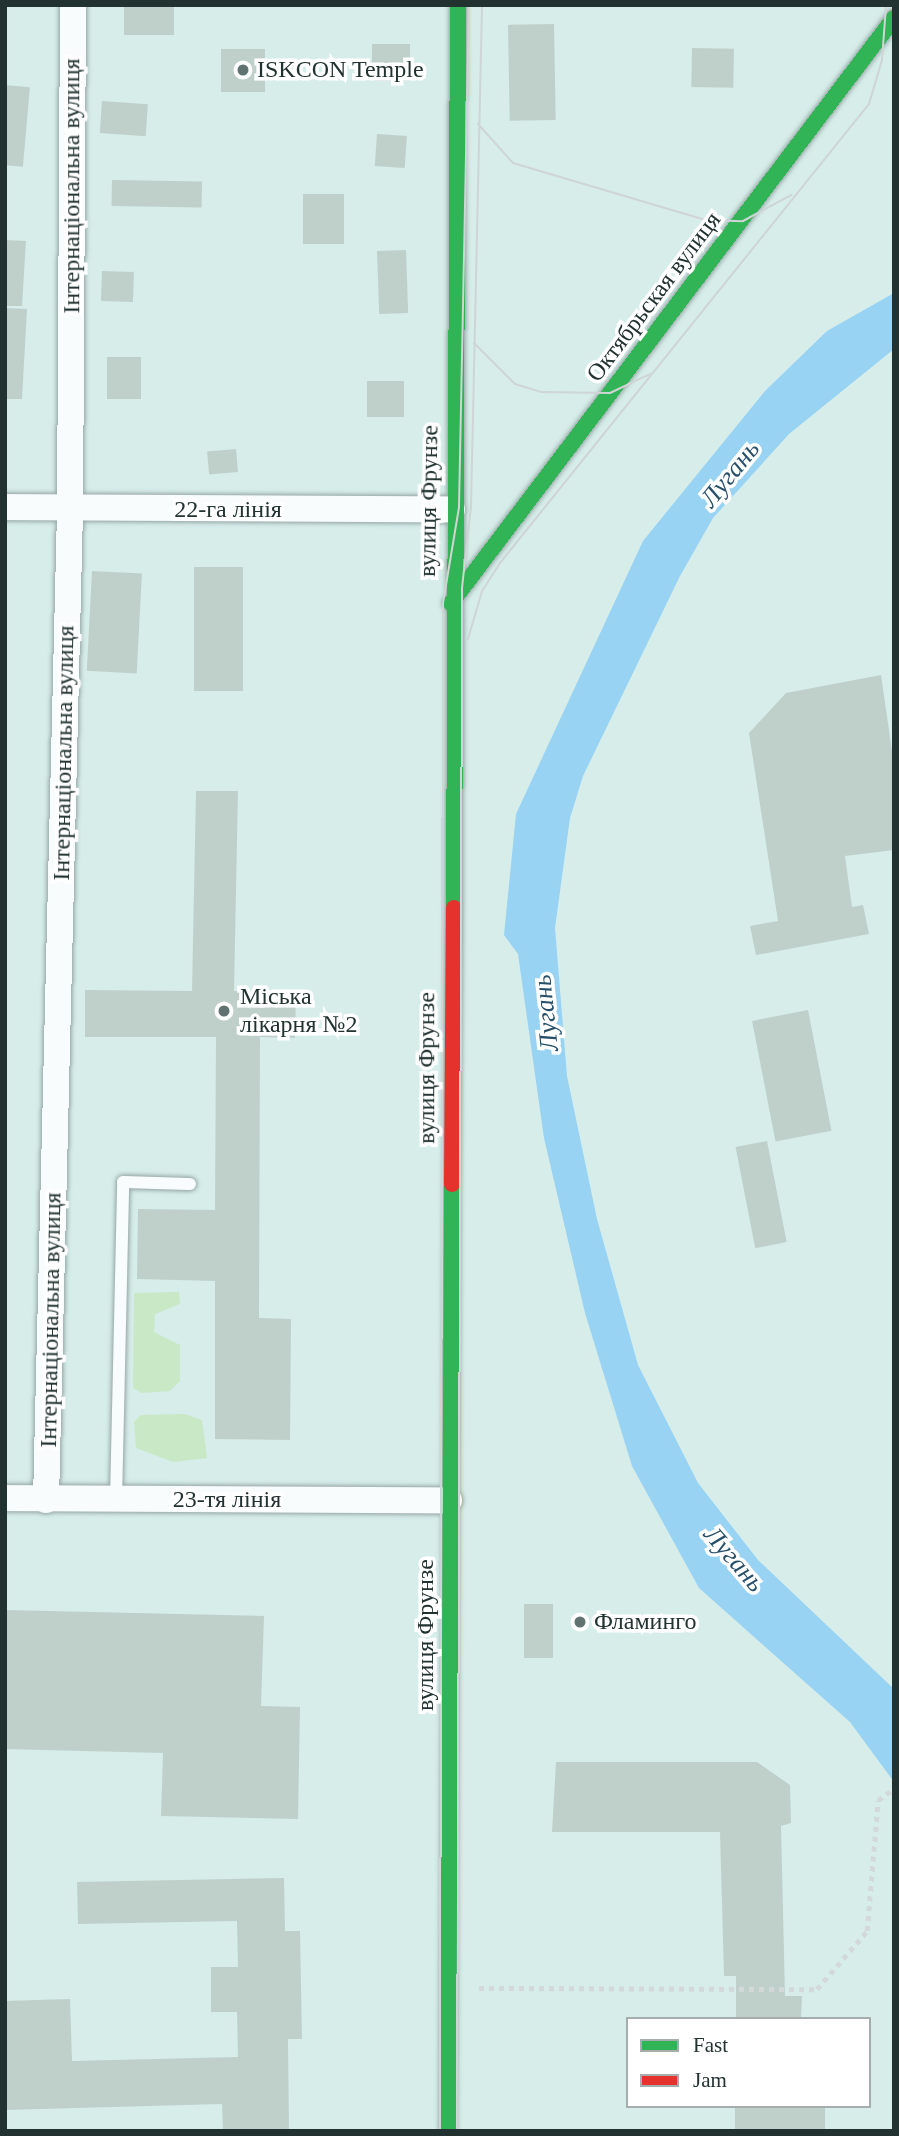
<!DOCTYPE html>
<html>
<head>
<meta charset="utf-8">
<style>
  body { margin:0 }
  #map { position:relative; width:899px; height:2136px; overflow:hidden; background:#d6edea; font-family:"Times New Roman",serif }
  div>[style] { position:absolute }
  .green>* { inset:0; background:#c8e8c6 }
  .water>* { inset:0; background:#98d3f4 }
  .building>* { inset:0; background:#bfd0cb; transform-origin:0 0 }
  .path>* { height:4.5px; margin-top:-2.25px; transform-origin:0; background:repeating-linear-gradient(90deg,#d2d9d8 0 5px,transparent 0 10px) }
  .roads { filter:drop-shadow(0 0 2px #96a7a5) drop-shadow(0 0 2px #96a7a5) }
  .lane>* { height:12px; margin:-6px; padding:0 6px; transform-origin:6px; border-radius:6px; background:#f9fcfc }
  .street>* { height:26px; margin:-13px; padding:0 13px; transform-origin:13px; border-radius:13px; background:#f9fcfc }
  .fast>* { height:16px; margin:-8px; padding:0 8px; transform-origin:8px; border-radius:8px; background:#30b455 }
  .jam>* { height:16px; margin:-8px; padding:0 8px; transform-origin:8px; border-radius:8px; background:#e5322d }
  .tram>* { height:2px; margin:-1px; padding:0 1px; transform-origin:1px; border-radius:1px; background:#ced5d4 }
  .dots>* { width:19px; height:19px; translate:-50% -50%; box-sizing:border-box; border:4px solid #fff; border-radius:50% }
  span { translate:-50% -50%; white-space:nowrap; text-align:center; line-height:1.15; -webkit-text-stroke:7px #fff; paint-order:stroke }
  .poi-label { font-size:24px; color:#213230 }
  .left { translate:0 -50%; text-align:left }
  .street-label { font-size:24px; color:#213230 }
  .water-label { font-size:26px; color:#274f69; font-style:italic }
  .frame { position:absolute; inset:0; border:7px solid #213230; pointer-events:none }
  .legend { position:absolute; left:626px; top:2017px; width:245px; height:91px; box-sizing:border-box; background:#fff; border:2px solid #a6adac; margin:0; padding:9px 12px; list-style:none; font-size:21px; color:#213230 }
  .legend li { display:flex; align-items:center; gap:14px; height:35px }
  .legend b { width:35px; border:2px solid #a6adac }
</style>
</head>
<body>
<div id="map">
  <div class="green">
    <div style="clip-path:polygon(179px 1292px,180px 1304px,155px 1314px,154px 1332px,180px 1345px,180px 1381px,170px 1391px,142px 1393px,133px 1388px,134px 1293px)"></div>
    <div style="clip-path:polygon(185px 1414px,202px 1420px,207px 1458px,173px 1462px,136px 1448px,134px 1422px,141px 1415px)"></div>
  </div>
  <div class="water">
    <div style="clip-path:polygon(894px 293px,894px 349px,789px 434px,713px 518px,680px 576px,583px 776px,570px 818px,555px 928px,567px 1076px,597px 1219px,638px 1365px,698px 1483px,758px 1560px,894px 1689px,894px 1782px,850px 1722px,699px 1588px,632px 1466px,585px 1313px,544px 1138px,518px 954px,504px 935px,516px 814px,643px 541px,765px 391px,827px 331px)"></div>
  </div>
  <div class="building">
    <div style="left:124px;top:5px;width:50px;height:30px"></div>
    <div style="left:554px;top:24px;width:96px;height:46px;rotate:89deg"></div>
    <div style="left:372px;top:44px;width:38px;height:37px"></div>
    <div style="left:692px;top:48px;width:42px;height:39px;rotate:1deg"></div>
    <div style="left:221px;top:49px;width:44px;height:43px"></div>
    <div style="left:5px;top:85px;width:25px;height:80px;rotate:5deg"></div>
    <div style="left:102px;top:101px;width:46px;height:32px;rotate:4deg"></div>
    <div style="left:377px;top:134px;width:30px;height:32px;rotate:4deg"></div>
    <div style="left:112px;top:180px;width:90px;height:26px;rotate:1deg"></div>
    <div style="left:303px;top:194px;width:41px;height:50px"></div>
    <div style="clip-path:polygon(5px 240px,26px 241px,22px 306px,5px 306px)"></div>
    <div style="left:406px;top:250px;width:63px;height:29px;rotate:88deg"></div>
    <div style="left:102px;top:271px;width:32px;height:30px;rotate:2deg"></div>
    <div style="clip-path:polygon(5px 308px,27px 309px,22px 399px,5px 399px)"></div>
    <div style="left:107px;top:357px;width:34px;height:42px"></div>
    <div style="left:404px;top:381px;width:36px;height:37px;rotate:90deg"></div>
    <div style="left:236px;top:449px;width:23px;height:29px;rotate:85deg"></div>
    <div style="left:194px;top:567px;width:49px;height:124px"></div>
    <div style="left:92px;top:571px;width:50px;height:100px;rotate:3deg"></div>
    <div style="clip-path:polygon(881px 675px,894px 765px,894px 850px,845px 856px,852px 907px,863px 905px,869px 934px,756px 955px,750px 926px,778px 921px,749px 733px,786px 693px)"></div>
    <div style="clip-path:polygon(196px 791px,238px 791px,234px 991px,296px 992px,295px 1038px,260px 1037px,259px 1318px,291px 1319px,290px 1440px,215px 1439px,215px 1281px,137px 1279px,138px 1209px,215px 1210px,216px 1037px,85px 1037px,85px 990px,192px 991px)"></div>
    <div style="left:808px;top:1010px;width:123px;height:57px;rotate:79deg"></div>
    <div style="left:767px;top:1141px;width:103px;height:32px;rotate:79deg"></div>
    <div style="left:524px;top:1604px;width:29px;height:54px"></div>
    <div style="clip-path:polygon(5px 1610px,264px 1616px,261px 1706px,300px 1707px,298px 1819px,161px 1816px,163px 1753px,5px 1749px)"></div>
    <div style="clip-path:polygon(556px 1762px,757px 1762px,790px 1785px,791px 1823px,781px 1826px,785px 1996px,802px 1996px,801px 2019px,736px 2019px,736px 1976px,724px 1976px,720px 1832px,552px 1832px)"></div>
    <div style="clip-path:polygon(284px 1878px,285px 1931px,300px 1931px,302px 2039px,288px 2039px,289px 2131px,223px 2131px,222px 2104px,5px 2110px,5px 2001px,70px 1999px,72px 2061px,238px 2057px,237px 2012px,211px 2012px,211px 1967px,238px 1967px,237px 1921px,78px 1924px,77px 1882px)"></div>
    <div style="left:735px;top:2106px;width:90px;height:25px"></div>
  </div>
  <div class="path">
    <div style="left:479px;top:1988px;width:338px;rotate:0.2deg"></div>
    <div style="left:817px;top:1989px;width:77px;rotate:-49.2deg"></div>
    <div style="left:867px;top:1931px;width:131px;rotate:-85.2deg"></div>
    <div style="left:878px;top:1800px;width:19px;rotate:-35deg"></div>
  </div>
  <div class="roads">
    <div class="lane">
      <div style="left:116px;top:1500px;width:318px;rotate:-88.7deg"></div>
      <div style="left:123px;top:1182px;width:67px;rotate:1.7deg"></div>
    </div>
    <div class="street">
      <div style="left:5px;top:507px;width:447px;rotate:0.3deg"></div>
      <div style="left:5px;top:1498px;width:444px;rotate:0.3deg"></div>
      <div style="left:46px;top:1500px;width:989px;rotate:-88.61deg"></div>
      <div style="left:70px;top:511px;width:506px;rotate:-89.66deg"></div>
    </div>
    <div class="fast">
      <div style="left:451px;top:603px;width:734px;rotate:-52.86deg"></div>
      <div style="left:454px;top:908px;width:903px;rotate:-89.75deg"></div>
      <div style="left:448px;top:2131px;width:947px;rotate:-89.76deg"></div>
    </div>
    <div class="jam">
      <div style="left:452px;top:1184px;width:276px;rotate:-89.6deg"></div>
    </div>
  </div>
  <div class="tram">
    <div style="left:478px;top:124px;width:52px;rotate:48.1deg"></div>
    <div style="left:513px;top:163px;width:200px;rotate:16.5deg"></div>
    <div style="left:705px;top:220px;width:38px;rotate:2deg"></div>
    <div style="left:743px;top:221px;width:55px;rotate:-28.4deg"></div>
    <div style="left:474px;top:343px;width:58px;rotate:45deg"></div>
    <div style="left:515px;top:384px;width:27px;rotate:17deg"></div>
    <div style="left:541px;top:392px;width:69px;rotate:0.8deg"></div>
    <div style="left:610px;top:393px;width:44px;rotate:-25.4deg"></div>
    <div style="left:468px;top:639px;width:50px;rotate:-73.7deg"></div>
    <div style="left:482px;top:591px;width:33px;rotate:-57deg"></div>
    <div style="left:500px;top:563px;width:589px;rotate:-51.2deg"></div>
    <div style="left:869px;top:104px;width:46px;rotate:-73.5deg"></div>
    <div style="left:882px;top:60px;width:55px;rotate:-85.8deg"></div>
    <div style="left:440px;top:2131px;width:1528px;rotate:-89.89deg"></div>
    <div style="left:443px;top:603px;width:97px;rotate:-80.5deg"></div>
    <div style="left:459px;top:507px;width:502px;rotate:-88.86deg"></div>
    <div style="left:457px;top:2131px;width:1543px;rotate:-89.81deg"></div>
    <div style="left:462px;top:588px;width:82px;rotate:-83.7deg"></div>
    <div style="left:471px;top:506px;width:501px;rotate:-88.74deg"></div>
  </div>
  <div class="dots">
    <div style="left:243px;top:70px;background:#607371"></div>
    <div style="left:224px;top:1011px;background:#607371"></div>
    <div style="left:580px;top:1622px;background:#607371"></div>
  </div>
  <div class="poi-label">
    <span class="left" style="left:257px;top:70px">ISKCON Temple</span>
    <span class="left" style="left:240px;top:1011px">Міська<br>лікарня №2</span>
    <span class="left" style="left:594px;top:1622px">Фламинго</span>
  </div>
  <div class="street-label">
    <span style="left:72px;top:186px;rotate:-90deg">Інтернаціональна вулиця</span>
    <span style="left:654px;top:297px;rotate:-53deg">Октябрьская вулиця</span>
    <span style="left:429px;top:501px;rotate:-89deg">вулиця Фрунзе</span>
    <span style="left:228px;top:510px">22-га лінія</span>
    <span style="left:64px;top:753px;rotate:-89deg">Інтернаціональна вулиця</span>
    <span style="left:427px;top:1068px;rotate:-90deg">вулиця Фрунзе</span>
    <span style="left:51px;top:1320px;rotate:-89deg">Інтернаціональна вулиця</span>
    <span style="left:227px;top:1500px">23-тя лінія</span>
    <span style="left:426px;top:1635px;rotate:-90deg">вулиця Фрунзе</span>
  </div>
  <div class="water-label">
    <span style="left:730px;top:474px;rotate:-51deg">Лугань</span>
    <span style="left:546px;top:1013px;rotate:-96deg">Лугань</span>
    <span style="left:734px;top:1559px;rotate:49deg">Лугань</span>
  </div>
  <div class="frame"></div>
  <ul class="legend">
  <li><b style="height:9px;background:#30b455"></b>Fast</li>
  <li><b style="height:9px;background:#e5322d"></b>Jam</li>
  </ul>
</div>
</body>
</html>
